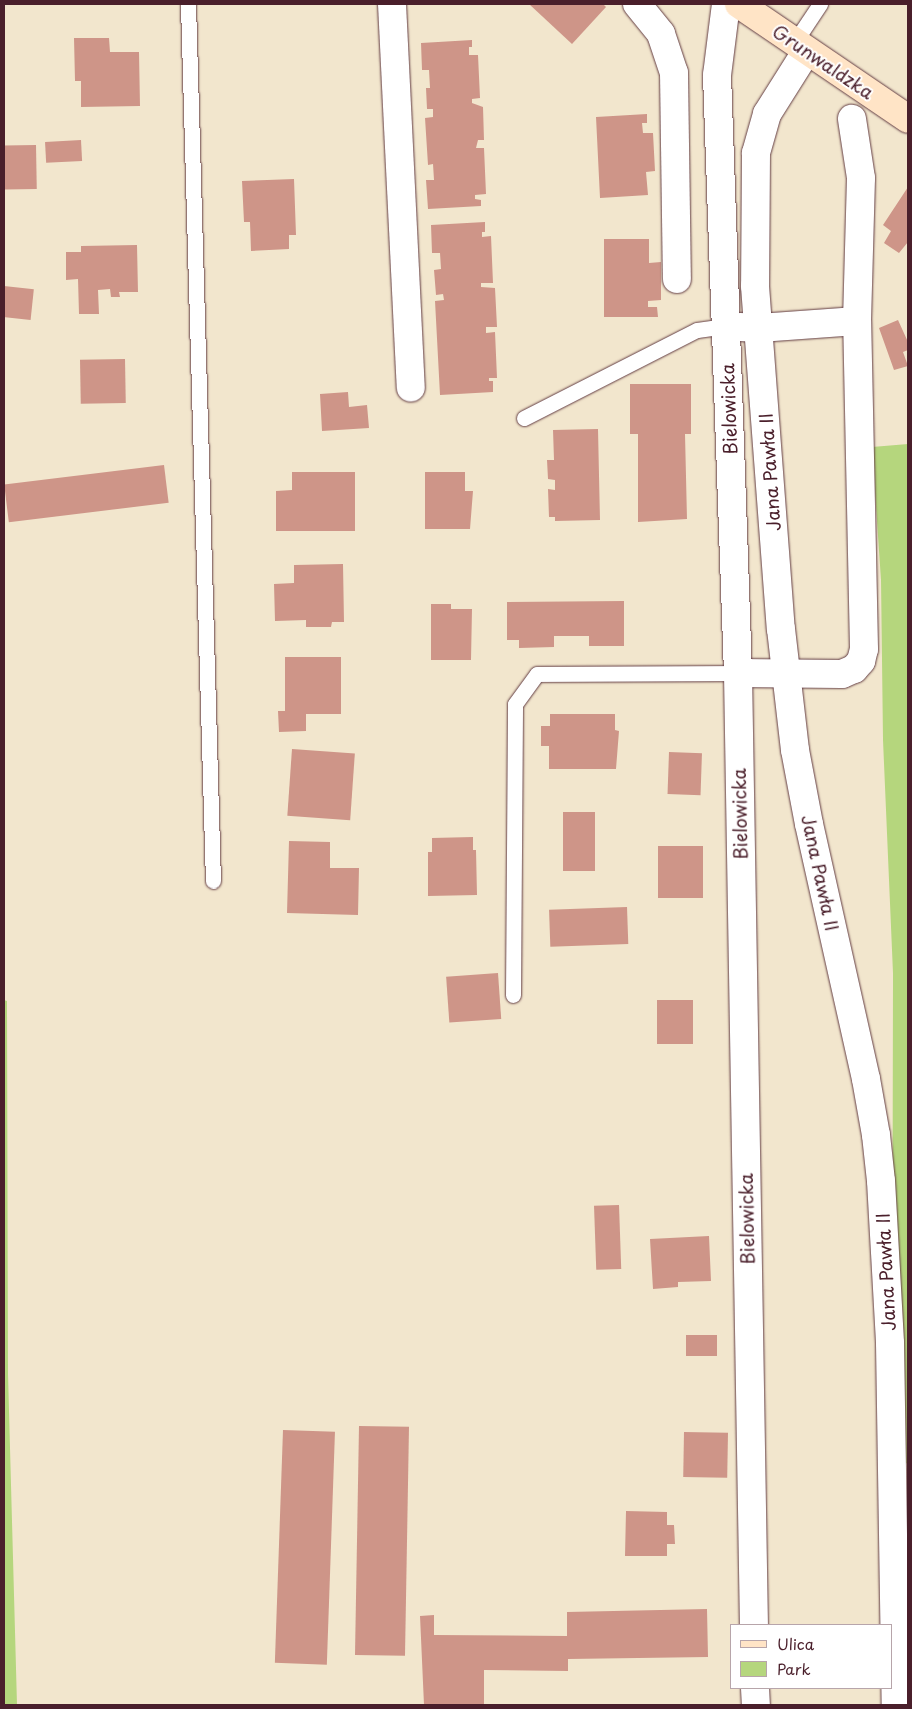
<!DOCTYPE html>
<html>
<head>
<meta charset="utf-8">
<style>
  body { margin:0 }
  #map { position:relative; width:912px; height:1709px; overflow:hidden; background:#f2e6cd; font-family:"Playpen Sans",sans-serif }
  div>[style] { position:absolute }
  .green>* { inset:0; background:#b5d67d }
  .building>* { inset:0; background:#ce9588; transform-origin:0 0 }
  .roads { filter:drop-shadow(0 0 1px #633d43) drop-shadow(0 0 1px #633d43) }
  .lane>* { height:15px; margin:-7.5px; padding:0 7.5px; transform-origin:7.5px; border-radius:7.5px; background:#fff }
  .street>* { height:28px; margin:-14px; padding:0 14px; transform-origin:14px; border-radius:14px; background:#fff }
  .secondary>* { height:28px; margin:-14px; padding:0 14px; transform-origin:14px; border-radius:14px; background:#ffe4c6 }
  span { translate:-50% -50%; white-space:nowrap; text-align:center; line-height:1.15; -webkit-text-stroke:4px #fff; paint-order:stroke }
  .street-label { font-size:18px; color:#4a1f2b }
  .frame { position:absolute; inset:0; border:5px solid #4a1f2b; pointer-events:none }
  .legend { position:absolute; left:730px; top:1624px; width:162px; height:65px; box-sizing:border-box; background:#fff; border:1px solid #b7a5aa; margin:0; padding:6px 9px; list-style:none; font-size:15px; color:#4a1f2b }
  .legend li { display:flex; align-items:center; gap:10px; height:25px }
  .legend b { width:25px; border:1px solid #b7a5aa }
</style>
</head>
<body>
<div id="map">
  <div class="green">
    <div style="clip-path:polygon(908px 444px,908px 1464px,892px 1456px,893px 973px,883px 740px,881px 580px,872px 447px)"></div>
    <div style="clip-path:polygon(4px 1000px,7px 1001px,8px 1374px,17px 1705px,4px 1705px)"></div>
  </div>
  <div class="building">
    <div style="clip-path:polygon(529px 4px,603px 4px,606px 7px,572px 44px)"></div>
    <div style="clip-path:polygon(74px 38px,109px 38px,110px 52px,139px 52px,140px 106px,81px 107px,81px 81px,75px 81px)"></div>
    <div style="clip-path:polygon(472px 40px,472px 47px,469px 47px,469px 55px,478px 55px,480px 98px,472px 99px,472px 103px,483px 107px,484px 140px,478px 140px,476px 148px,484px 148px,486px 194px,475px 195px,475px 199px,481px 200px,481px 206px,428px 209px,426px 180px,434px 180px,433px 164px,428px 165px,425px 118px,433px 117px,433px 109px,427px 109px,426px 88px,430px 88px,429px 70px,422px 70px,421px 43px)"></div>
    <div style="clip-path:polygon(647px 114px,647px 123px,642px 123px,643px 133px,653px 133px,655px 171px,646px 172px,648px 195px,600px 198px,596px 117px)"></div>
    <div style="left:81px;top:140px;width:21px;height:36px;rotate:87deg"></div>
    <div style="left:36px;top:145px;width:44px;height:32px;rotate:89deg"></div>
    <div style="clip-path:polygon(294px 179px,296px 235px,289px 235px,289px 249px,251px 251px,250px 222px,244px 222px,242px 181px)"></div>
    <div style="clip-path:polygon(908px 187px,908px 242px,899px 253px,884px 243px,891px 231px,883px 225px)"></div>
    <div style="clip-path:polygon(485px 222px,485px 232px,482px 232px,482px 237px,491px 236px,493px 283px,481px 283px,481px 287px,495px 288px,497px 327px,486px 327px,486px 333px,495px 332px,497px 378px,489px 378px,489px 381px,493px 381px,493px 392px,440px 395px,435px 301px,444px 300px,443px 294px,436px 295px,434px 270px,441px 269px,440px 253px,432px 253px,431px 225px)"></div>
    <div style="clip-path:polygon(604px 239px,649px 239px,649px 263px,661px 262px,661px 300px,648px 301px,648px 307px,657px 307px,658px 317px,604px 317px)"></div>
    <div style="clip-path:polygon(137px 245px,138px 292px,119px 292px,120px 297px,111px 297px,110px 289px,98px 290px,99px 314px,79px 314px,78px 279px,66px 280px,66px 252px,81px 252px,81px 246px)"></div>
    <div style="left:4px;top:286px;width:30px;height:31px;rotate:6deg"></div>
    <div style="clip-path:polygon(898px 320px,908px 342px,908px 350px,903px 352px,908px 366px,894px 370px,879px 328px)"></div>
    <div style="left:125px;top:359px;width:44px;height:45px;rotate:89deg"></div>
    <div style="clip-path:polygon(630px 384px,691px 384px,691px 434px,685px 434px,687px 519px,638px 522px,638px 434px,630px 434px)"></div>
    <div style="clip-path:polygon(348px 392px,349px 407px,367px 405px,369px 428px,322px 431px,320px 394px)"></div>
    <div style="clip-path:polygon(598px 429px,600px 520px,555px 521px,555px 517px,549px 517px,548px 489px,555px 490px,555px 480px,548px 479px,547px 460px,554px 460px,553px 430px)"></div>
    <div style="left:164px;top:465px;width:38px;height:161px;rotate:83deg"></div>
    <div style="clip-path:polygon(292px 472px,355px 472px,355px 531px,276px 531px,276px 491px,292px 490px)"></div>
    <div style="clip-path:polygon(425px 472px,465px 472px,465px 491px,473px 491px,470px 529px,425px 529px)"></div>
    <div style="clip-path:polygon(343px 564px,344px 622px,332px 622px,331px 627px,306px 627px,306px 620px,275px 621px,274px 584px,294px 583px,294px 565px)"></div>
    <div style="clip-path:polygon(624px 601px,624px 646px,589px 646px,589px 636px,554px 636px,554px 647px,519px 648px,519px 640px,507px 640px,507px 602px)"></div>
    <div style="clip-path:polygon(431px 604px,451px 604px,451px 609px,472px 609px,471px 660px,431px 660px)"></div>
    <div style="clip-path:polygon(285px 657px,341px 657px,341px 714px,306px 714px,306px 731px,279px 732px,278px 711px,285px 711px)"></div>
    <div style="clip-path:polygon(550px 714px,615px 714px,615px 730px,619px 731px,616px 769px,549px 769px,549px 746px,541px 746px,541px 726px,550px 726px)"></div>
    <div style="left:292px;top:749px;width:63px;height:67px;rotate:4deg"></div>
    <div style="left:669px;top:752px;width:33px;height:42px;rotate:2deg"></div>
    <div style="left:563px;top:812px;width:32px;height:59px"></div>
    <div style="clip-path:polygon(473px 837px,473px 850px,476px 850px,477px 895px,428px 896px,428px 852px,432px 852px,432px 838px)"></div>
    <div style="clip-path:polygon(289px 841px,330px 842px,330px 868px,359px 868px,358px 915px,287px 913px)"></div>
    <div style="left:658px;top:846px;width:45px;height:52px"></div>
    <div style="left:627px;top:907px;width:37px;height:78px;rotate:88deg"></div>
    <div style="left:498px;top:973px;width:46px;height:52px;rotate:86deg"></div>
    <div style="left:657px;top:1000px;width:36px;height:44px"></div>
    <div style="left:619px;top:1205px;width:64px;height:25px;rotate:88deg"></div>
    <div style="clip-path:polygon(709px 1236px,711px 1281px,678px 1282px,678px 1287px,653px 1289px,650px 1239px)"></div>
    <div style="left:686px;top:1335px;width:31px;height:21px"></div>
    <div style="left:359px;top:1426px;width:50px;height:229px;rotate:1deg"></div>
    <div style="left:283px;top:1430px;width:52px;height:233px;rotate:2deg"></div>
    <div style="left:684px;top:1432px;width:44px;height:45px;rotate:1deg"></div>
    <div style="clip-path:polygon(626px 1511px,667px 1512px,667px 1525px,674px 1525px,675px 1544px,667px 1544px,667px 1556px,625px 1556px)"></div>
    <div style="clip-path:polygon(707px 1609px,708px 1657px,568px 1659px,568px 1671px,484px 1670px,484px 1705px,424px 1705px,420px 1616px,434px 1615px,434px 1635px,567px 1636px,567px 1612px)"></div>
  </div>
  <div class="roads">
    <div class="lane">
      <div style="left:188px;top:4px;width:877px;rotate:88.37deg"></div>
      <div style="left:794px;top:43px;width:47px;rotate:-56.3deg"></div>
      <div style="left:524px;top:418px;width:194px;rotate:-27deg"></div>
      <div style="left:697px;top:330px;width:29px;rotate:-8deg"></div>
      <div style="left:513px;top:995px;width:291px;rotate:-89.6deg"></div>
      <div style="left:515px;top:704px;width:37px;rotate:-54deg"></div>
      <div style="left:537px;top:674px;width:201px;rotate:-0.3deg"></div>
    </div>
    <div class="street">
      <div style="left:392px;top:4px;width:384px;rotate:87.2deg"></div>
      <div style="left:637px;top:4px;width:38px;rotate:51deg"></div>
      <div style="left:661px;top:34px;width:41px;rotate:71.6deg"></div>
      <div style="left:674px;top:73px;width:206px;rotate:89.2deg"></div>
      <div style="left:726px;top:4px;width:72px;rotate:97.2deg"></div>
      <div style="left:717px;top:75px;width:598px;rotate:87.99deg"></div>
      <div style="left:738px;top:673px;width:952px;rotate:89.04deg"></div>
      <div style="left:806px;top:52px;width:73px;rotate:122.2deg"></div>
      <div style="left:767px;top:114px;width:41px;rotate:105.8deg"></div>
      <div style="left:756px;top:153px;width:133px;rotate:90.4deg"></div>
      <div style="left:755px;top:286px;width:344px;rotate:85.7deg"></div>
      <div style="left:781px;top:629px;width:122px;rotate:83.4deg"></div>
      <div style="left:795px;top:750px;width:75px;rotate:79.3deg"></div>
      <div style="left:809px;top:824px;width:261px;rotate:77.4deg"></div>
      <div style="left:866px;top:1079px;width:57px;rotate:79.9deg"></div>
      <div style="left:876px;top:1135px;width:46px;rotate:83.8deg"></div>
      <div style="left:881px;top:1181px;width:162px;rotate:86.8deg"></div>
      <div style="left:890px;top:1343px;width:362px;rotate:89.1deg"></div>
      <div style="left:740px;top:327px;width:19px;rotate:3deg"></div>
      <div style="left:759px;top:328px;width:98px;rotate:-4.1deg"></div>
      <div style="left:738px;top:673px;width:104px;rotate:0.6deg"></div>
      <div style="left:842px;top:674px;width:13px;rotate:-23deg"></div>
      <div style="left:854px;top:669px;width:11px;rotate:-49deg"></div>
      <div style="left:861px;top:661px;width:12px;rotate:-76deg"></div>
      <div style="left:864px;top:649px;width:328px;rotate:-91.2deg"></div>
      <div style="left:857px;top:321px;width:143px;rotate:-88.4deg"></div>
      <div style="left:861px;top:178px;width:60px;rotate:-98.7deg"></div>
      <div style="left:755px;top:1688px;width:17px;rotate:87deg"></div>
    </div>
    <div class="secondary">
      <div style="left:739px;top:4px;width:204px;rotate:34.2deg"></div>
    </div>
  </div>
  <div class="street-label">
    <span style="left:823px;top:62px;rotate:34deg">Grunwaldzka</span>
    <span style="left:729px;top:409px;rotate:-92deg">Bielowicka</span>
    <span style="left:770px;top:472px;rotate:-94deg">Jana Pawła II</span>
    <span style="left:740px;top:814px;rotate:-91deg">Bielowicka</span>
    <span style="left:820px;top:873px;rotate:78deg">Jana Pawła II</span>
    <span style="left:747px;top:1219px;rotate:-91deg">Bielowicka</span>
    <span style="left:886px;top:1272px;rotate:-93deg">Jana Pawła II</span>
  </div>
  <div class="frame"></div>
  <ul class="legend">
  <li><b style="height:6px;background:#ffe4c6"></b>Ulica</li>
  <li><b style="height:14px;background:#b5d67d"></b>Park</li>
  </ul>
</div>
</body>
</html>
